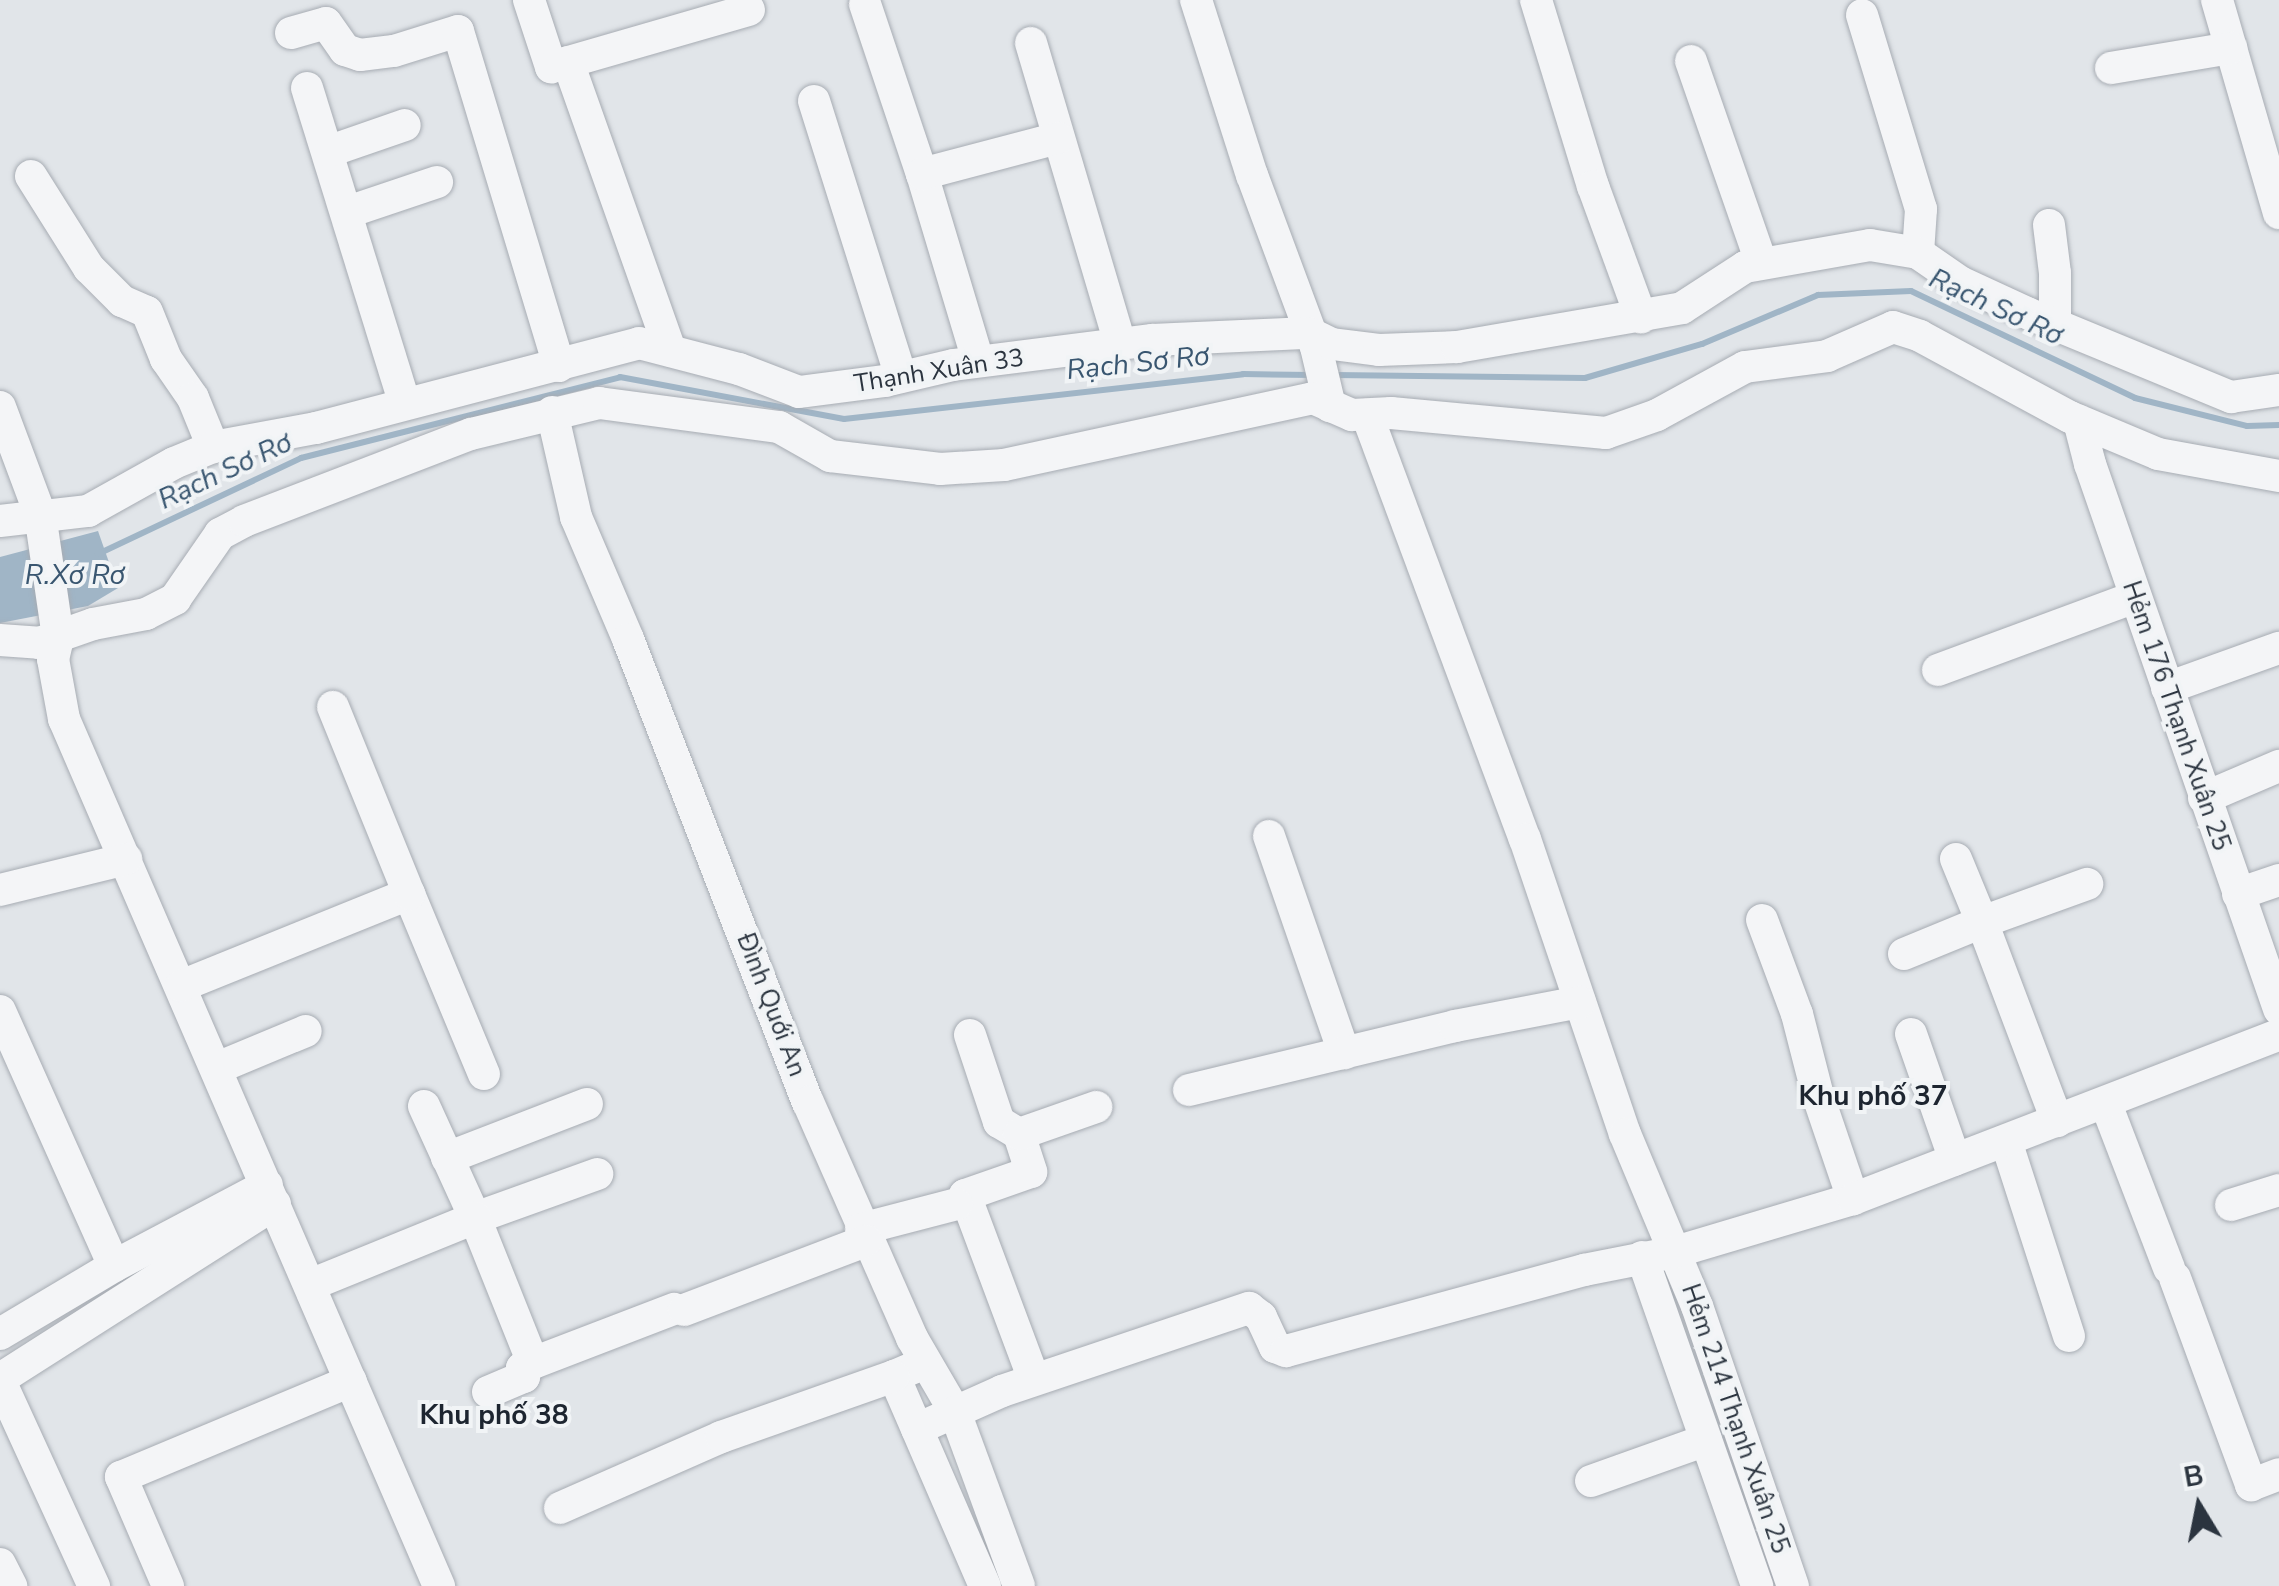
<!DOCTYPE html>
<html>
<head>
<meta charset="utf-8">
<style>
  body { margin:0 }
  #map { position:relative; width:2279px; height:1586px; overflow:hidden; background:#e1e5e9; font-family:"Nunito Sans",sans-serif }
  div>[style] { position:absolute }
  .water>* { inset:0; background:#a0b5c6 }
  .stream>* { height:6px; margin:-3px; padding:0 3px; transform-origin:3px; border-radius:3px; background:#a0b5c6 }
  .roads { filter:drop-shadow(0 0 2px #a7acb3) drop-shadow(0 0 2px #a7acb3) }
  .minor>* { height:32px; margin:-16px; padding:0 16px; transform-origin:16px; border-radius:16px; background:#f4f5f7 }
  span { translate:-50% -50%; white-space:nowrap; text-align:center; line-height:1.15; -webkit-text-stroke:8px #f1f4f6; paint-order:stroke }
  .street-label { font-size:25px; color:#2b343f }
  .water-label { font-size:28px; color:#395670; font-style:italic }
  .neighbourhood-label { font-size:28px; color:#1d2530; font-weight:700 }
  .north { position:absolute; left:2149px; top:1456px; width:100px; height:100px; -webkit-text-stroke:8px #f1f4f6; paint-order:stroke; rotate:350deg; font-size:28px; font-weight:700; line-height:40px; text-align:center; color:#2b343f }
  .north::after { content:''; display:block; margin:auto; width:35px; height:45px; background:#2b343f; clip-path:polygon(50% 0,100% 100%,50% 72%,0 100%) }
</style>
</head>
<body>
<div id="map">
  <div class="water">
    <div style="clip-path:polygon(98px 531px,118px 588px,88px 606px,0 623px,0 557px)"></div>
  </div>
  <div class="stream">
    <div style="left:1334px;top:375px;width:251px;rotate:0.7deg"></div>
    <div style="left:1585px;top:378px;width:122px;rotate:-16.2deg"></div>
    <div style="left:1702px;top:344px;width:126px;rotate:-22.9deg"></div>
    <div style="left:1818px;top:295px;width:93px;rotate:-2.5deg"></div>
    <div style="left:1911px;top:291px;width:248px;rotate:25.5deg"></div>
    <div style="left:2135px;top:398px;width:115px;rotate:14deg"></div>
    <div style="left:2247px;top:426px;width:32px;rotate:-2deg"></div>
    <div style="left:98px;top:554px;width:225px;rotate:-25.3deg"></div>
    <div style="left:301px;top:458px;width:329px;rotate:-14.2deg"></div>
    <div style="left:620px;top:377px;width:228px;rotate:10.6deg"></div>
    <div style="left:844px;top:419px;width:402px;rotate:-6.4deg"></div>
    <div style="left:1243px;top:374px;width:69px;rotate:0.8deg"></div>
  </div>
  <div class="roads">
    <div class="minor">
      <div style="left:529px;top:0;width:71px;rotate:71.8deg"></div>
      <div style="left:551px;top:67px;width:206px;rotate:-16.1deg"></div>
      <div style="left:1196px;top:0;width:184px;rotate:72.3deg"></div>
      <div style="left:1252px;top:175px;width:184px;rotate:69.6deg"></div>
      <div style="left:1316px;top:347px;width:61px;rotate:76.7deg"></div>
      <div style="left:1536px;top:0;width:195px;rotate:73deg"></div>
      <div style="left:1593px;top:186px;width:140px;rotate:69.9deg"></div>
      <div style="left:2217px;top:0;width:222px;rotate:73.8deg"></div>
      <div style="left:865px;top:4px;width:179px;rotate:71.5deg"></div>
      <div style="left:922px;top:174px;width:195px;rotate:73.3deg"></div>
      <div style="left:1862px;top:15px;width:203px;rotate:73.1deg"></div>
      <div style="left:1921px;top:209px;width:44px;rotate:93.9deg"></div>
      <div style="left:291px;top:33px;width:36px;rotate:-16deg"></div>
      <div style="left:326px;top:23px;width:33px;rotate:55deg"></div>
      <div style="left:345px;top:50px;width:16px;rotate:18deg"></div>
      <div style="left:360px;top:55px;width:34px;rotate:-7deg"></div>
      <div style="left:394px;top:51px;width:67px;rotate:-17.4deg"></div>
      <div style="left:458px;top:31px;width:350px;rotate:73.2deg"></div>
      <div style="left:1031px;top:43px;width:314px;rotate:73.5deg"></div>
      <div style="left:1691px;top:61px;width:213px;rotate:70.8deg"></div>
      <div style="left:568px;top:62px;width:306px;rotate:70.5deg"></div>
      <div style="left:2111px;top:68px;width:122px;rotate:-9.5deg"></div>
      <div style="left:307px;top:88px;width:329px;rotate:72.8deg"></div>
      <div style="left:814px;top:101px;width:289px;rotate:72.5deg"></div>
      <div style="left:330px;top:151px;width:79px;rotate:-19.1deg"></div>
      <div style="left:922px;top:174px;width:141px;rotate:-14.8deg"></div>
      <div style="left:31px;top:176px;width:109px;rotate:57.8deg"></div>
      <div style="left:89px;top:268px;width:47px;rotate:45deg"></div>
      <div style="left:122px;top:301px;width:27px;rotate:24deg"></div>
      <div style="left:147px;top:312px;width:51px;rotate:68deg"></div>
      <div style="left:166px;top:359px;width:47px;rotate:55.3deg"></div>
      <div style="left:193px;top:398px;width:53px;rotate:67.8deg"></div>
      <div style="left:348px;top:212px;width:94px;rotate:-18.6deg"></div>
      <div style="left:2049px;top:225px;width:48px;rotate:82.9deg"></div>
      <div style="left:2055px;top:273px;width:51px;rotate:90deg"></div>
      <div style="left:0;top:407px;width:114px;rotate:69.5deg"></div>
      <div style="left:40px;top:514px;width:125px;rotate:81.7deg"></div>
      <div style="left:58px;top:638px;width:22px;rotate:103deg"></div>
      <div style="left:53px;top:659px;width:61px;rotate:79.6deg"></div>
      <div style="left:64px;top:719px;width:945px;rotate:66.61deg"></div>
      <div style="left:552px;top:412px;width:108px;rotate:77.1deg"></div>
      <div style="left:576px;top:517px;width:133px;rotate:66.9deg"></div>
      <div style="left:628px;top:639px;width:497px;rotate:68.8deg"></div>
      <div style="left:808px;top:1102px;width:258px;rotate:66.2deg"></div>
      <div style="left:912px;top:1338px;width:86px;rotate:59.8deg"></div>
      <div style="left:955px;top:1412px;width:185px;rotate:69.8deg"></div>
      <div style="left:1367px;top:415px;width:452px;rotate:69.6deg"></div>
      <div style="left:1525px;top:839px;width:311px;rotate:71.3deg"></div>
      <div style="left:1625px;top:1134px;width:186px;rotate:67.3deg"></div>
      <div style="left:1697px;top:1306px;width:296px;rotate:71.1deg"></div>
      <div style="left:2079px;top:421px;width:44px;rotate:75.7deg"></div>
      <div style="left:2090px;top:464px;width:577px;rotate:70.87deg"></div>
      <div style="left:0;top:521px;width:89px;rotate:-6.5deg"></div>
      <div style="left:88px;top:511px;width:98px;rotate:-29.2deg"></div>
      <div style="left:174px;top:463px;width:42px;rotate:-22.3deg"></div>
      <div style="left:213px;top:447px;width:105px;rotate:-10.5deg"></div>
      <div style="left:316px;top:428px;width:334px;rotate:-14.7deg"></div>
      <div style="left:639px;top:343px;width:103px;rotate:14.6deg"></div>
      <div style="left:739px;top:369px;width:64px;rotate:21deg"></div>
      <div style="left:799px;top:392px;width:87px;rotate:-7.3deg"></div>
      <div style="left:885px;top:381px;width:70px;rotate:-13.2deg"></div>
      <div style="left:953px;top:365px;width:201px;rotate:-7.2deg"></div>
      <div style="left:1152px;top:340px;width:157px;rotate:-2.6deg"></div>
      <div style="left:1309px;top:333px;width:25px;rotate:26deg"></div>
      <div style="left:1332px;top:344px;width:47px;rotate:7.3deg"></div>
      <div style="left:1379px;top:350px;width:78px;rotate:-2.2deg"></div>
      <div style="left:1457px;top:347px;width:228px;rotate:-9.8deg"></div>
      <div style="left:1682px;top:308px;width:75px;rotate:-33.1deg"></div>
      <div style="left:1745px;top:267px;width:127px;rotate:-10deg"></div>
      <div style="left:1870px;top:245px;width:49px;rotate:9.5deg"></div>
      <div style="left:1918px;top:253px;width:51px;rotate:34.6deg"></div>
      <div style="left:1960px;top:282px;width:74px;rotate:24.8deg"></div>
      <div style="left:2027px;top:313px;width:221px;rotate:22.4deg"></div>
      <div style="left:2231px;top:397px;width:49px;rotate:-8.3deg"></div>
      <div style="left:0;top:640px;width:39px;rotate:4deg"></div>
      <div style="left:39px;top:643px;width:57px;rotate:-19.4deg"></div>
      <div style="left:93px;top:624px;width:54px;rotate:-10.7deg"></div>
      <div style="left:146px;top:614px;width:33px;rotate:-27deg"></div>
      <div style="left:175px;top:599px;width:79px;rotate:-55.3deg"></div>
      <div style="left:220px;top:534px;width:27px;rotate:-28deg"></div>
      <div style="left:244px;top:521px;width:243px;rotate:-21deg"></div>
      <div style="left:471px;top:434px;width:132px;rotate:-13.6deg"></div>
      <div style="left:599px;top:403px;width:182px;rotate:7.6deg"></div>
      <div style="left:779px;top:427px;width:59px;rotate:29.6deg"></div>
      <div style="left:830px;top:456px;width:111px;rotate:6.7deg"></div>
      <div style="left:940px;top:469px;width:64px;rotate:-3.6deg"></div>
      <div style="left:1004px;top:465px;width:316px;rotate:-12.2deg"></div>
      <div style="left:1313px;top:398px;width:43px;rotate:23.6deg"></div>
      <div style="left:1352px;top:415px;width:39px;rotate:-3deg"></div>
      <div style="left:1391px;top:413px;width:216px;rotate:5.3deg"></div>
      <div style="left:1606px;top:433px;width:54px;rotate:-19.4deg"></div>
      <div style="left:1657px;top:415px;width:100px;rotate:-28.6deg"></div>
      <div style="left:1745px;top:367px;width:83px;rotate:-7.6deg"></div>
      <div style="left:1827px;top:356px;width:72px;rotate:-23.7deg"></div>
      <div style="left:1893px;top:327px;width:28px;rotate:18deg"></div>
      <div style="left:1920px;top:336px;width:170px;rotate:28.4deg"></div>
      <div style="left:2070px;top:417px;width:95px;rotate:22.8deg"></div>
      <div style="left:2158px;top:454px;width:123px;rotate:10.3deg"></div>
      <div style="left:1938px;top:670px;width:210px;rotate:-20.3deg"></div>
      <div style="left:2167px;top:688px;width:119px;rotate:-19.7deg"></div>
      <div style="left:2204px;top:798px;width:82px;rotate:-23.1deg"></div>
      <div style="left:1269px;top:836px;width:230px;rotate:70.9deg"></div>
      <div style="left:1956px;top:859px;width:68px;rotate:67.6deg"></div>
      <div style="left:1982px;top:922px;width:112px;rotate:-19.9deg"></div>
      <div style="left:0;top:890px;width:130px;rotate:-13.8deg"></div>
      <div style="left:409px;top:894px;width:195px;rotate:67.4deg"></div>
      <div style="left:2238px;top:894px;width:43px;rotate:-18.9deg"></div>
      <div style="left:1762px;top:920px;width:100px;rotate:69.6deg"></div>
      <div style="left:1797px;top:1014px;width:85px;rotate:75.6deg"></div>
      <div style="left:1818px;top:1096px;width:109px;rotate:71.2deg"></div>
      <div style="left:1904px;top:954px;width:84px;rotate:-22.3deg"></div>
      <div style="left:1982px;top:922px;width:213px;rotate:69.3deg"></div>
      <div style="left:181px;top:986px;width:246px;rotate:-22deg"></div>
      <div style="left:409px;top:894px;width:202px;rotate:-112.1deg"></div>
      <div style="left:0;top:1011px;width:279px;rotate:65.9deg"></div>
      <div style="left:1911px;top:1034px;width:133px;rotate:70.8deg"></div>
      <div style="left:970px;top:1035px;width:92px;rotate:71.6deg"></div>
      <div style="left:999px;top:1122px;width:23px;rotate:31deg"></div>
      <div style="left:1019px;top:1134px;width:40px;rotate:72deg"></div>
      <div style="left:1031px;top:1172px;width:70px;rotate:160.8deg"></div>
      <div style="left:965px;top:1195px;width:197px;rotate:69.5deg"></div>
      <div style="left:217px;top:1068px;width:96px;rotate:-22.6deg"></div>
      <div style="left:1189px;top:1090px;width:274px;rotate:-13.5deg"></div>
      <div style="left:1455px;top:1026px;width:127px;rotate:-10.9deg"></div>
      <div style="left:2106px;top:1104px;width:176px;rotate:69deg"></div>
      <div style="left:424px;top:1106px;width:123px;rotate:65.5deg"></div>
      <div style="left:475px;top:1218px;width:130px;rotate:-19.8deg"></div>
      <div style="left:1019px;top:1134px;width:82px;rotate:-19.3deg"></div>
      <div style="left:2006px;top:1141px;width:205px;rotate:72.1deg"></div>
      <div style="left:447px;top:1158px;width:150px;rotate:-21.1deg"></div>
      <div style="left:2231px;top:1205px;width:50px;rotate:-17.4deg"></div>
      <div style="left:861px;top:1229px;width:99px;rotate:-14.6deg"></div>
      <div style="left:1642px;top:1257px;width:349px;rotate:70.7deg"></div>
      <div style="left:2175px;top:1278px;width:221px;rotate:69.8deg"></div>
      <div style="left:2251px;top:1485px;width:30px;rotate:-21deg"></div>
      <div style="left:310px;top:1285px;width:178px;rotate:-22.1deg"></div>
      <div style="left:475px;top:1218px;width:156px;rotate:68.2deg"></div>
      <div style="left:533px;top:1363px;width:151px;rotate:-21deg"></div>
      <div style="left:684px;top:1310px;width:195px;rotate:-20.8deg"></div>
      <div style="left:0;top:1334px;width:133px;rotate:-30.8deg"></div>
      <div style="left:114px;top:1266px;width:173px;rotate:-27.9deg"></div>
      <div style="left:913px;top:1368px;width:21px;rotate:157deg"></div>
      <div style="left:894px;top:1376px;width:229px;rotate:66.6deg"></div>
      <div style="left:0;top:1379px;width:326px;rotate:-32.5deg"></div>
      <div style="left:0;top:1381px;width:226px;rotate:65.4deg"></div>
      <div style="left:488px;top:1392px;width:39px;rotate:-23deg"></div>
      <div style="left:524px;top:1377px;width:9px;rotate:-103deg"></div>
      <div style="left:522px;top:1368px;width:12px;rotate:-24deg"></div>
      <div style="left:917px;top:1429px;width:93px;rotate:-24.1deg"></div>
      <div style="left:1002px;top:1391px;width:261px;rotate:-18.6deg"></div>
      <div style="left:1249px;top:1308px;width:15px;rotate:37deg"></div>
      <div style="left:1261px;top:1317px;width:33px;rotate:65deg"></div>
      <div style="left:1275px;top:1347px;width:12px;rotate:20deg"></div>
      <div style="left:1286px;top:1351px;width:309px;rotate:-15.2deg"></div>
      <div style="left:1584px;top:1270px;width:93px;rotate:-11.2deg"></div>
      <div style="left:1675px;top:1252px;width:186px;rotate:-16.6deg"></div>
      <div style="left:1853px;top:1199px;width:456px;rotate:-21.1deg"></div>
      <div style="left:1591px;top:1481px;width:122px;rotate:-19.6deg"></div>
      <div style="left:560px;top:1508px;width:176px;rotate:-23.8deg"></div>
      <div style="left:721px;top:1437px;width:183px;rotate:-19.4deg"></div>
      <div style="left:0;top:1564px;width:25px;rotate:63deg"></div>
      <div style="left:168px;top:1586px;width:119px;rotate:-113.3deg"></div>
      <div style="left:121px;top:1477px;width:249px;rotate:-22.7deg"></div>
    </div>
  </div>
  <div class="street-label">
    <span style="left:939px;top:371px;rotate:-9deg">Thạnh Xuân 33</span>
    <span style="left:2176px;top:716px;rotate:71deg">Hẻm 176 Thạnh Xuân 25</span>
    <span style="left:771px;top:1005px;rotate:69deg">Đình Quới An</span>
    <span style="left:1735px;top:1419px;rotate:71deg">Hẻm 214 Thạnh Xuân 25</span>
  </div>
  <div class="water-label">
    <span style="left:1996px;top:307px;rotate:25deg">Rạch Sơ Rơ</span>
    <span style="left:1138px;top:363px;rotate:-6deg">Rạch Sơ Rơ</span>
    <span style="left:225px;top:471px;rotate:-25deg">Rạch Sơ Rơ</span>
    <span style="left:75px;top:575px">R.Xơ Rơ</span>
  </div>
  <div class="neighbourhood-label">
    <span style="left:1873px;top:1096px">Khu phố 37</span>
    <span style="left:494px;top:1415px">Khu phố 38</span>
  </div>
  <div class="north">B</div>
</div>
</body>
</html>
